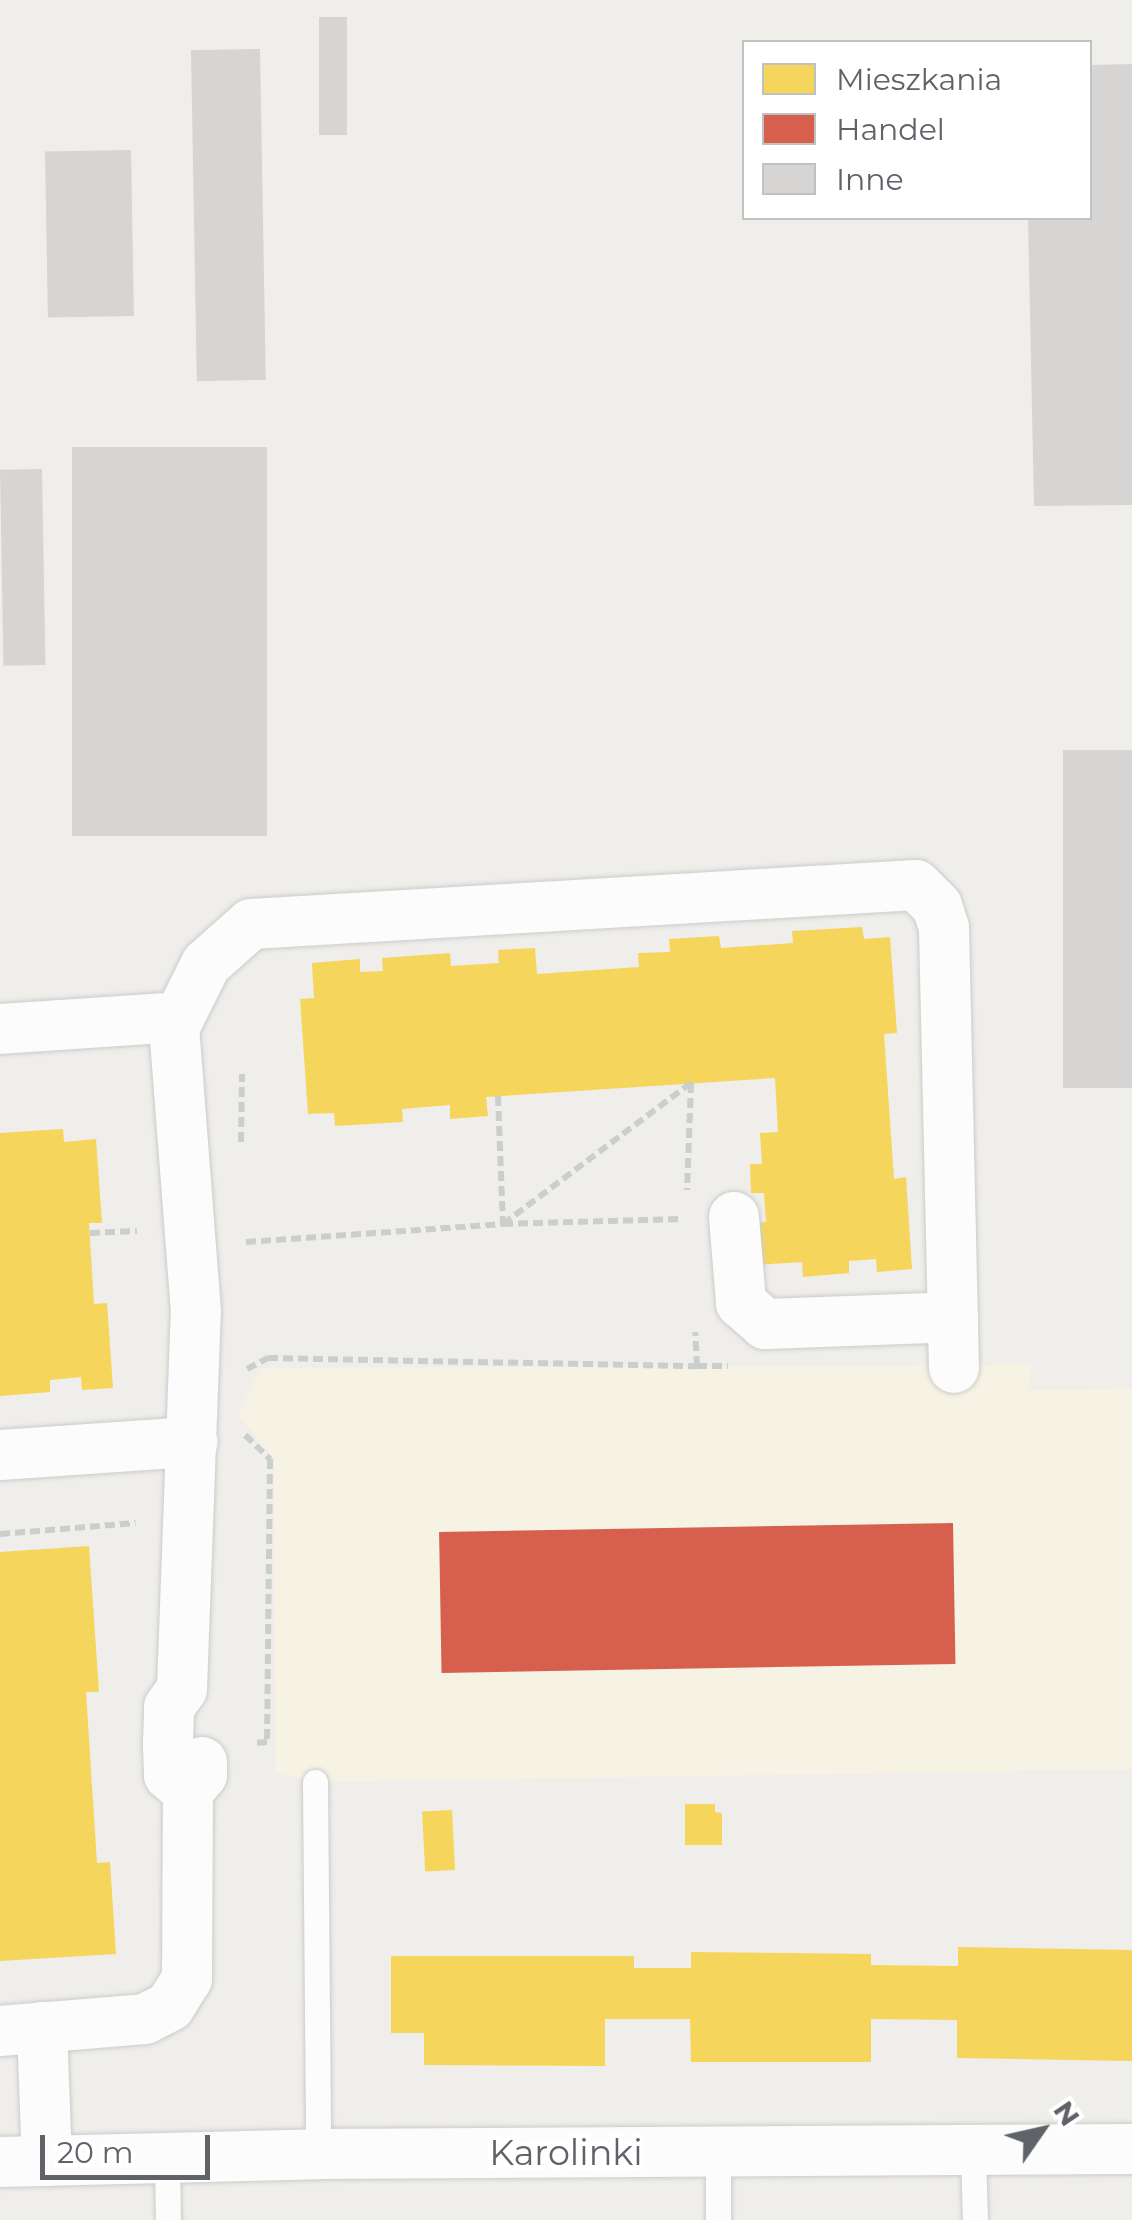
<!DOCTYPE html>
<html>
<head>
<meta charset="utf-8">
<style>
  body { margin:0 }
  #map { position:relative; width:1132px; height:2220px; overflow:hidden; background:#efeeea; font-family:Montserrat,sans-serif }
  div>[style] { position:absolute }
  .commercial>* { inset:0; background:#f7f3e4 }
  .homes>* { inset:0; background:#f6d55c; transform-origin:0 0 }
  .shops>* { inset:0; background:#d6604d; transform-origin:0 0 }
  .building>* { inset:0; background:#d6d5d3; transform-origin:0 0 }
  .path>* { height:6px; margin-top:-3px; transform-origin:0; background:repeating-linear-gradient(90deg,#cacfcc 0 10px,transparent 0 15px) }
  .roads { filter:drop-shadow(0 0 2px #cbcccc) drop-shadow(0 0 2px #cbcccc) }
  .lane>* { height:25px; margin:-12.5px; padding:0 12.5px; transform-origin:12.5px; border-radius:12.5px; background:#fdfcfc }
  .street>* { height:50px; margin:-25px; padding:0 25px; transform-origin:25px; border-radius:25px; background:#fdfcfc }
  span { translate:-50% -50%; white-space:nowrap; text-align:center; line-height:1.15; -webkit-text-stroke:10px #fff; paint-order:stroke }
  .street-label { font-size:35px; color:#5f6368 }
  .legend { position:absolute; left:742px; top:40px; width:350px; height:180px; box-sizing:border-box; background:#fff; border:2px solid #bfc1c3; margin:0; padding:12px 18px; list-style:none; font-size:30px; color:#5f6368 }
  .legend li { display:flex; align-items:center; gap:20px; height:50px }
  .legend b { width:50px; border:2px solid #bfc1c3 }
  .north { position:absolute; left:992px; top:2080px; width:100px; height:100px; -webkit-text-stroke:8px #fff; paint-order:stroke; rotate:56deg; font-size:28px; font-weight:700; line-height:40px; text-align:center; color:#5f6368 }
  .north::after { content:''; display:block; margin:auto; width:35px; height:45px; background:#5f6368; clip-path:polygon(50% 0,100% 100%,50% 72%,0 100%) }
  .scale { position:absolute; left:40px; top:2135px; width:170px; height:45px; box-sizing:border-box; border:5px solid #5f6368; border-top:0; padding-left:12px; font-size:30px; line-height:35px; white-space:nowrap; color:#5f6368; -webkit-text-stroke:8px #fff; paint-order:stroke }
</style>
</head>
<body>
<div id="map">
  <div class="commercial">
    <div style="clip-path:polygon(1032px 1365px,1028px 1390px,1132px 1389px,1132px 1769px,317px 1782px,276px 1773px,274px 1458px,238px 1415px,261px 1368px)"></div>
  </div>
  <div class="homes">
    <div style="clip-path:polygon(862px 927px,864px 939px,890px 937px,897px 1033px,884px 1034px,894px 1179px,906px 1177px,912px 1269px,877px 1272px,876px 1259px,849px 1261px,849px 1273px,803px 1277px,802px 1262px,756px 1265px,753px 1223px,766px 1222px,764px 1193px,751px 1193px,750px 1164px,762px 1164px,760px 1133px,778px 1132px,775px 1078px,486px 1097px,488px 1116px,450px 1119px,450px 1105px,402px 1109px,403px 1122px,335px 1126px,334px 1113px,308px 1114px,300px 999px,314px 998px,312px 963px,360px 959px,360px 972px,383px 971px,382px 958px,450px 953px,451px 966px,499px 963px,498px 950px,535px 948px,537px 974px,639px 967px,638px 953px,670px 952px,669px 939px,719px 936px,721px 948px,793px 943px,792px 931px)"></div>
    <div style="clip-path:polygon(63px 1129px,64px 1142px,96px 1139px,102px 1223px,89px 1223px,94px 1304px,107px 1303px,113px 1388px,82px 1390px,81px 1377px,50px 1380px,50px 1392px,0 1396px,0 1133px)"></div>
    <div style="clip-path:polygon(89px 1546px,99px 1692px,86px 1692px,97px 1863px,110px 1862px,116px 1954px,0 1961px,0 1552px)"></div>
    <div style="clip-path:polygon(685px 1804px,715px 1804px,715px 1812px,722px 1813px,722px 1845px,685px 1845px)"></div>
    <div style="left:452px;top:1810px;width:60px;height:30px;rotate:87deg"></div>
    <div style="clip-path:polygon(958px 1947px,1132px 1950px,1132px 2061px,957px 2058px,957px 2020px,871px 2019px,871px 2062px,691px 2062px,690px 2019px,605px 2019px,605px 2066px,424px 2065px,424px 2033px,391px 2033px,391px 1956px,634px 1956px,634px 1968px,691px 1968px,691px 1952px,871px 1954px,871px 1965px,958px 1966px)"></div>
  </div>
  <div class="shops">
    <div style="left:953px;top:1523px;width:141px;height:514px;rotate:89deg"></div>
  </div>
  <div class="building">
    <div style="left:319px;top:17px;width:28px;height:118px"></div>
    <div style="left:260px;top:49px;width:331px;height:69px;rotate:89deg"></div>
    <div style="clip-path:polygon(1132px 64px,1132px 505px,1034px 506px,1028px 218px,1090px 218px,1090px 65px)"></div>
    <div style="left:131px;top:150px;width:166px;height:86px;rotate:89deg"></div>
    <div style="left:72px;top:447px;width:195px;height:389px"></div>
    <div style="left:42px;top:469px;width:196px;height:42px;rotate:89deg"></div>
    <div style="left:1132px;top:750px;width:338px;height:69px;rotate:90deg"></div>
  </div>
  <div class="path">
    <div style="left:498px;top:1096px;width:128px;rotate:87.8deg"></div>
    <div style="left:503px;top:1224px;width:235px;rotate:-36.9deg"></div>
    <div style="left:691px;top:1083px;width:107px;rotate:92.1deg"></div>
    <div style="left:241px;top:1142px;width:68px;rotate:-89.2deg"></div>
    <div style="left:90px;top:1233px;width:47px;rotate:-2.4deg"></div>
    <div style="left:246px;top:1242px;width:258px;rotate:-4deg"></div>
    <div style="left:503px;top:1224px;width:179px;rotate:-1.6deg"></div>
    <div style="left:697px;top:1366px;width:31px"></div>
    <div style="left:247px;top:1369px;width:24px;rotate:-28deg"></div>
    <div style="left:268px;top:1358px;width:429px;rotate:1.1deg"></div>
    <div style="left:697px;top:1366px;width:34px;rotate:-93deg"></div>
    <div style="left:245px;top:1435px;width:35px;rotate:44deg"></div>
    <div style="left:270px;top:1459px;width:283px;rotate:90.6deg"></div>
    <div style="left:267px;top:1742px;width:15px;rotate:176deg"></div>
    <div style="left:0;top:1534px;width:136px;rotate:-4.6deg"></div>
  </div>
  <div class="roads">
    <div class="lane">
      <div style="left:315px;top:1782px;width:372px;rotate:89.5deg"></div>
      <div style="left:973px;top:2150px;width:70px;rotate:88.4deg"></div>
      <div style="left:718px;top:2153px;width:67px;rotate:90deg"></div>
      <div style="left:167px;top:2159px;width:61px;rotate:89.1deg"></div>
    </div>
    <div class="street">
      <div style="left:0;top:1029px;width:180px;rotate:-3.8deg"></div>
      <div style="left:734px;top:1217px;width:86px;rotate:85.3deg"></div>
      <div style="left:741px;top:1303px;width:32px;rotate:41deg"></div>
      <div style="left:765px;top:1324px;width:188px;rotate:-2.1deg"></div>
      <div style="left:0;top:1455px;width:193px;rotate:-3.9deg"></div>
      <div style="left:188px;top:1791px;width:25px;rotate:-140deg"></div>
      <div style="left:169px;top:1775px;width:32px;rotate:-92deg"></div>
      <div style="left:168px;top:1743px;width:36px;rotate:-88deg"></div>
      <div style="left:169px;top:1707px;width:22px;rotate:-54deg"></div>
      <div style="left:182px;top:1689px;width:377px;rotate:-87.9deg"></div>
      <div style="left:196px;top:1312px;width:285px;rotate:-94.4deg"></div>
      <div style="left:174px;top:1028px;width:72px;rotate:-63.4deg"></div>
      <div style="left:206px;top:964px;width:60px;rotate:-41.6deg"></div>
      <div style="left:251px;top:924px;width:666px;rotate:-3.36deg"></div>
      <div style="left:916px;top:885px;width:30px;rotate:45deg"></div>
      <div style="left:937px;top:906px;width:23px;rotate:72deg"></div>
      <div style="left:944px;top:928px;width:440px;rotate:88.7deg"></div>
      <div style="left:42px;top:2027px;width:134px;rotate:87.9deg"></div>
      <div style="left:0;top:2031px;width:145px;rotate:-4.7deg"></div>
      <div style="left:145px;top:2019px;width:28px;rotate:-27deg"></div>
      <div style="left:170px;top:2006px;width:32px;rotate:-58deg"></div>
      <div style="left:187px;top:1979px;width:188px;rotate:-89.7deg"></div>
      <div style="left:188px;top:1791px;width:21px;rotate:-49deg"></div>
      <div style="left:202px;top:1775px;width:13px;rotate:-90deg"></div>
      <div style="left:0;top:2162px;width:318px;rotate:-1.4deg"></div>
      <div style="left:318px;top:2154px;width:814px;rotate:-0.35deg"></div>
    </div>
  </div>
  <div class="street-label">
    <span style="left:566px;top:2153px">Karolinki</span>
  </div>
  <ul class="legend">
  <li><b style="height:28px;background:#f6d55c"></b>Mieszkania</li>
  <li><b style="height:28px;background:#d6604d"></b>Handel</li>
  <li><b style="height:28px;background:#d6d5d3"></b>Inne</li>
  </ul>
  <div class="north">N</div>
  <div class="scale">20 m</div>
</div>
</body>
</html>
